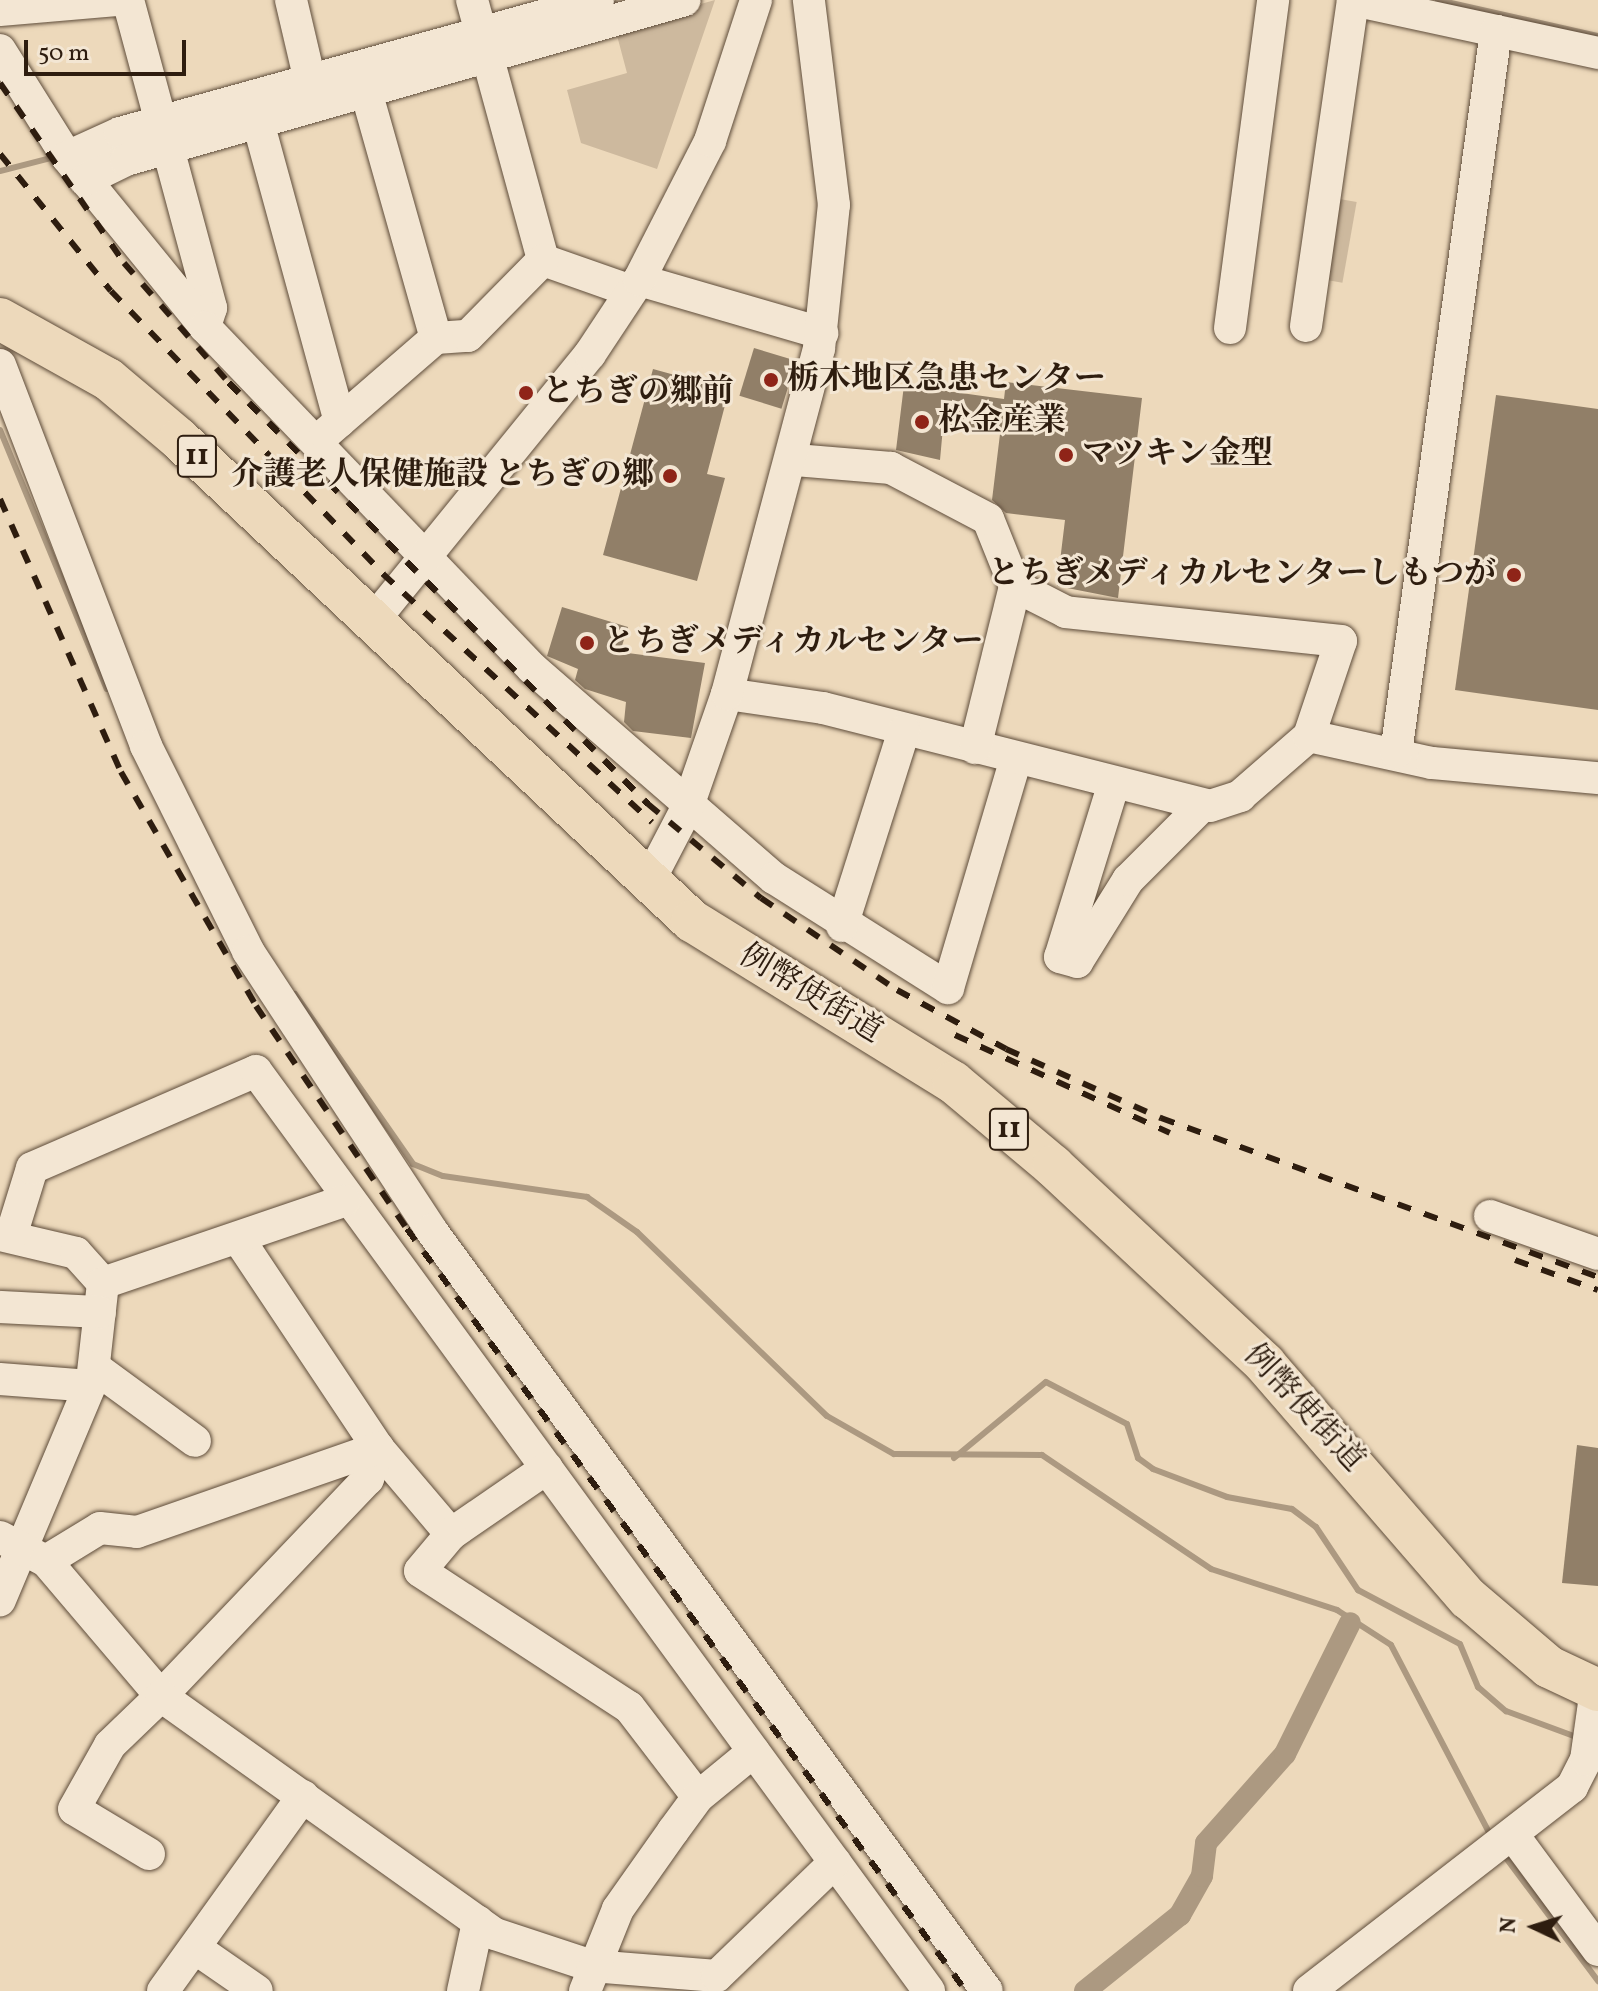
<!DOCTYPE html>
<html>
<head>
<meta charset="utf-8">
<style>
  body { margin:0 }
  #map { position:relative; width:1598px; height:1991px; overflow:hidden; background:#edd9bb; font-family:Vollkorn,"Noto Serif JP",serif }
  div>[style] { position:absolute }
  .green>* { inset:0; background:#cdb99e; transform-origin:0 0 }
  .stream>* { height:6px; margin:-3px; padding:0 3px; transform-origin:3px; border-radius:3px; background:#ac9981 }
  .canal>* { height:22px; margin:-11px; padding:0 11px; transform-origin:11px; border-radius:11px; background:#ac9981 }
  .building>* { inset:0; background:#917f68; transform-origin:0 0 }
  .roads { filter:drop-shadow(0 0 2px #5e4c3a) drop-shadow(0 0 2px #5e4c3a) }
  .minor>* { height:32px; margin:-16px; padding:0 16px; transform-origin:16px; border-radius:16px; background:#f3e6d3 }
  .major>* { height:42px; margin:-21px; padding:0 21px; transform-origin:21px; border-radius:21px; background:#edd9bb }
  .rail>* { height:6px; margin-top:-3px; transform-origin:0; background:repeating-linear-gradient(90deg,#2e1d0f 0 14px,transparent 0 28px) }
  .dots>* { width:22px; height:22px; translate:-50% -50%; box-sizing:border-box; border:4px solid #f3e6d3; border-radius:50% }
  span { translate:-50% -50%; white-space:nowrap; text-align:center; line-height:1.15; -webkit-text-stroke:6px #f3e6d3; paint-order:stroke }
  .shield-label span { padding:2px 6px; background:#f3e6d3; border:2px solid; border-radius:6px; -webkit-text-stroke-width:0 }
  .shield-label { font-size:30px; color:#2e1d0f; font-weight:700 }
  .poi-label { font-size:32px; color:#2e1d0f; font-weight:700 }
  .left { translate:0 -50%; text-align:left }
  .right { translate:-100% -50%; text-align:right }
  .street-label { font-size:32px; color:#2e1d0f }
  .north { position:absolute; left:1494px; top:1887px; width:80px; height:80px; -webkit-text-stroke:6px #f3e6d3; paint-order:stroke; rotate:274deg; font-size:22px; font-weight:700; line-height:32px; text-align:center; color:#2e1d0f }
  .north::after { content:''; display:block; margin:auto; width:28px; height:36px; background:#2e1d0f; clip-path:polygon(50% 0,100% 100%,50% 72%,0 100%) }
  .scale { position:absolute; left:24px; top:40px; width:162px; height:36px; box-sizing:border-box; border:4px solid #2e1d0f; border-top:0; padding-left:10px; font-size:24px; line-height:28px; white-space:nowrap; color:#2e1d0f; -webkit-text-stroke:6px #f3e6d3; paint-order:stroke }
</style>
</head>
<body>
<div id="map">
  <div class="green">
    <div style="clip-path:polygon(715px 0,657px 169px,581px 143px,567px 90px,627px 73px,615px 28px)"></div>
    <div style="left:1334px;top:198px;width:23px;height:82px;rotate:10deg"></div>
  </div>
  <div class="stream">
    <div style="left:1438px;top:0;width:164px;rotate:12.7deg"></div>
    <div style="left:0;top:171px;width:57px;rotate:-14.3deg"></div>
    <div style="left:0;top:430px;width:280px;rotate:67.6deg"></div>
    <div style="left:295px;top:994px;width:207px;rotate:55.2deg"></div>
    <div style="left:413px;top:1164px;width:32px;rotate:22deg"></div>
    <div style="left:443px;top:1176px;width:146px;rotate:8.3deg"></div>
    <div style="left:587px;top:1197px;width:61px;rotate:35deg"></div>
    <div style="left:637px;top:1232px;width:264px;rotate:44.1deg"></div>
    <div style="left:827px;top:1416px;width:77px;rotate:29.6deg"></div>
    <div style="left:894px;top:1454px;width:148px;rotate:0.4deg"></div>
    <div style="left:1042px;top:1455px;width:204px;rotate:34deg"></div>
    <div style="left:1211px;top:1569px;width:133px;rotate:18deg"></div>
    <div style="left:1337px;top:1610px;width:64px;rotate:32.9deg"></div>
    <div style="left:1391px;top:1645px;width:218px;rotate:62.4deg"></div>
    <div style="left:954px;top:1458px;width:119px;rotate:-39.6deg"></div>
    <div style="left:1046px;top:1382px;width:91px;rotate:27.4deg"></div>
    <div style="left:1127px;top:1424px;width:36px;rotate:72deg"></div>
    <div style="left:1138px;top:1458px;width:19px;rotate:36deg"></div>
    <div style="left:1153px;top:1469px;width:79px;rotate:20.7deg"></div>
    <div style="left:1227px;top:1497px;width:66px;rotate:10.5deg"></div>
    <div style="left:1292px;top:1509px;width:30px;rotate:37deg"></div>
    <div style="left:1316px;top:1527px;width:76px;rotate:56.3deg"></div>
    <div style="left:1358px;top:1590px;width:115px;rotate:27.9deg"></div>
    <div style="left:1460px;top:1644px;width:47px;rotate:67.3deg"></div>
    <div style="left:1478px;top:1687px;width:37px;rotate:41deg"></div>
    <div style="left:1506px;top:1711px;width:78px;rotate:20.3deg"></div>
    <div style="left:1503px;top:1854px;width:159px;rotate:53.2deg"></div>
  </div>
  <div class="canal">
    <div style="left:1085px;top:1991px;width:122px;rotate:-38.7deg"></div>
    <div style="left:1180px;top:1915px;width:45px;rotate:-60.6deg"></div>
    <div style="left:1202px;top:1876px;width:33px;rotate:-83deg"></div>
    <div style="left:1206px;top:1843px;width:119px;rotate:-48.4deg"></div>
    <div style="left:1285px;top:1754px;width:146px;rotate:-63.6deg"></div>
  </div>
  <div class="building">
    <div style="left:754px;top:348px;width:44px;height:50px;rotate:17deg"></div>
    <div style="clip-path:polygon(653px 369px,729px 390px,707px 474px,725px 478px,697px 581px,603px 555px)"></div>
    <div style="clip-path:polygon(1006px 382px,1142px 398px,1118px 598px,1057px 586px,1065px 520px,1006px 513px,992px 500px,1000px 434px,943px 427px,940px 460px,896px 450px,904px 385px,1004px 399px)"></div>
    <div style="clip-path:polygon(1496px 395px,1598px 409px,1598px 710px,1455px 690px)"></div>
    <div style="clip-path:polygon(562px 607px,628px 627px,620px 652px,705px 663px,691px 738px,633px 731px,624px 722px,626px 702px,585px 689px,575px 680px,578px 669px,547px 656px)"></div>
    <div style="clip-path:polygon(1577px 1445px,1598px 1448px,1598px 1586px,1562px 1583px)"></div>
  </div>
  <div class="roads">
    <div class="minor">
      <div style="left:128px;top:0;width:319px;rotate:74.9deg"></div>
      <div style="left:211px;top:308px;width:20px;rotate:108deg"></div>
      <div style="left:291px;top:0;width:105px;rotate:76.8deg"></div>
      <div style="left:472px;top:0;width:270px;rotate:74.7deg"></div>
      <div style="left:1353px;top:0;width:251px;rotate:12.2deg"></div>
      <div style="left:0;top:10px;width:117px;rotate:-4.9deg"></div>
      <div style="left:0;top:50px;width:126px;rotate:57.9deg"></div>
      <div style="left:67px;top:157px;width:219px;rotate:50.9deg"></div>
      <div style="left:205px;top:327px;width:472px;rotate:46.2deg"></div>
      <div style="left:532px;top:668px;width:320px;rotate:41deg"></div>
      <div style="left:774px;top:878px;width:206px;rotate:32.3deg"></div>
      <div style="left:948px;top:988px;width:236px;rotate:-73.5deg"></div>
      <div style="left:366px;top:91px;width:257px;rotate:74.2deg"></div>
      <div style="left:258px;top:122px;width:310px;rotate:74.7deg"></div>
      <div style="left:67px;top:157px;width:58px;rotate:-24.4deg"></div>
      <div style="left:120px;top:133px;width:496px;rotate:-15.5deg"></div>
      <div style="left:85px;top:180px;width:46px;rotate:-26deg"></div>
      <div style="left:126px;top:160px;width:581px;rotate:-15.97deg"></div>
      <div style="left:543px;top:260px;width:93px;rotate:19.4deg"></div>
      <div style="left:639px;top:280px;width:191px;rotate:16.2deg"></div>
      <div style="left:1306px;top:326px;width:329px;rotate:-81.8deg"></div>
      <div style="left:1230px;top:328px;width:331px;rotate:-82.5deg"></div>
      <div style="left:0;top:365px;width:408px;rotate:69deg"></div>
      <div style="left:146px;top:746px;width:229px;rotate:63.5deg"></div>
      <div style="left:248px;top:951px;width:334px;rotate:56.7deg"></div>
      <div style="left:431px;top:1230px;width:942px;rotate:53.85deg"></div>
      <div style="left:325px;top:434px;width:147px;rotate:-40.9deg"></div>
      <div style="left:436px;top:338px;width:32px;rotate:-4deg"></div>
      <div style="left:468px;top:336px;width:107px;rotate:-45.4deg"></div>
      <div style="left:373px;top:621px;width:344px;rotate:-50.9deg"></div>
      <div style="left:590px;top:354px;width:89px;rotate:-56.5deg"></div>
      <div style="left:639px;top:280px;width:156px;rotate:-62.9deg"></div>
      <div style="left:710px;top:141px;width:148px;rotate:-71.9deg"></div>
      <div style="left:727px;top:694px;width:97px;rotate:8.3deg"></div>
      <div style="left:823px;top:708px;width:399px;rotate:14.2deg"></div>
      <div style="left:1210px;top:806px;width:32px;rotate:-18deg"></div>
      <div style="left:1240px;top:796px;width:91px;rotate:-41deg"></div>
      <div style="left:1309px;top:736px;width:100px;rotate:-71.4deg"></div>
      <div style="left:1341px;top:641px;width:277px;rotate:-174deg"></div>
      <div style="left:1066px;top:612px;width:57px;rotate:-153deg"></div>
      <div style="left:1015px;top:586px;width:72px;rotate:-111.9deg"></div>
      <div style="left:988px;top:519px;width:110px;rotate:-152.3deg"></div>
      <div style="left:891px;top:468px;width:96px;rotate:-175.2deg"></div>
      <div style="left:1309px;top:736px;width:126px;rotate:12.4deg"></div>
      <div style="left:1432px;top:763px;width:167px;rotate:5.2deg"></div>
      <div style="left:975px;top:748px;width:167px;rotate:-76.1deg"></div>
      <div style="left:1396px;top:753px;width:729px;rotate:-82.11deg"></div>
      <div style="left:1114px;top:783px;width:182px;rotate:107.2deg"></div>
      <div style="left:1060px;top:957px;width:18px;rotate:16deg"></div>
      <div style="left:1077px;top:962px;width:97px;rotate:-58.1deg"></div>
      <div style="left:1128px;top:880px;width:106px;rotate:-45deg"></div>
      <div style="left:649px;top:881px;width:85px;rotate:-62.5deg"></div>
      <div style="left:688px;top:806px;width:119px;rotate:-70.8deg"></div>
      <div style="left:727px;top:694px;width:357px;rotate:-75.1deg"></div>
      <div style="left:819px;top:349px;width:145px;rotate:-84.1deg"></div>
      <div style="left:834px;top:205px;width:207px;rotate:-97deg"></div>
      <div style="left:842px;top:926px;width:205px;rotate:-72.4deg"></div>
      <div style="left:1490px;top:1216px;width:114px;rotate:19.4deg"></div>
      <div style="left:0;top:1235px;width:78px;rotate:13.3deg"></div>
      <div style="left:76px;top:1253px;width:40px;rotate:48deg"></div>
      <div style="left:103px;top:1283px;width:99px;rotate:96.4deg"></div>
      <div style="left:92px;top:1381px;width:238px;rotate:112.8deg"></div>
      <div style="left:11px;top:1236px;width:71px;rotate:-72.8deg"></div>
      <div style="left:32px;top:1168px;width:244px;rotate:-23.4deg"></div>
      <div style="left:256px;top:1071px;width:1140px;rotate:53.81deg"></div>
      <div style="left:238px;top:1238px;width:252px;rotate:56.3deg"></div>
      <div style="left:378px;top:1448px;width:113px;rotate:49.7deg"></div>
      <div style="left:103px;top:1283px;width:255px;rotate:-18.8deg"></div>
      <div style="left:0;top:1307px;width:100px;rotate:2.9deg"></div>
      <div style="left:94px;top:1367px;width:125px;rotate:36.2deg"></div>
      <div style="left:0;top:1379px;width:90px;rotate:4.4deg"></div>
      <div style="left:547px;top:1468px;width:116px;rotate:145.5deg"></div>
      <div style="left:451px;top:1534px;width:48px;rotate:130deg"></div>
      <div style="left:420px;top:1571px;width:249px;rotate:33.1deg"></div>
      <div style="left:629px;top:1707px;width:113px;rotate:52.5deg"></div>
      <div style="left:0;top:1537px;width:52px;rotate:27.6deg"></div>
      <div style="left:46px;top:1561px;width:177px;rotate:49.6deg"></div>
      <div style="left:161px;top:1696px;width:300px;rotate:-46.4deg"></div>
      <div style="left:368px;top:1479px;width:33px;rotate:-72deg"></div>
      <div style="left:46px;top:1561px;width:63px;rotate:-31.4deg"></div>
      <div style="left:100px;top:1528px;width:37px;rotate:6deg"></div>
      <div style="left:137px;top:1532px;width:255px;rotate:-19.2deg"></div>
      <div style="left:1513px;top:1835px;width:143px;rotate:53.5deg"></div>
      <div style="left:149px;top:1854px;width:87px;rotate:-149deg"></div>
      <div style="left:74px;top:1809px;width:73px;rotate:-60.6deg"></div>
      <div style="left:110px;top:1745px;width:71px;rotate:-43.9deg"></div>
      <div style="left:161px;top:1696px;width:410px;rotate:35.5deg"></div>
      <div style="left:495px;top:1934px;width:102px;rotate:18.3deg"></div>
      <div style="left:592px;top:1966px;width:125px;rotate:4.6deg"></div>
      <div style="left:717px;top:1976px;width:164px;rotate:-44deg"></div>
      <div style="left:195px;top:1948px;width:75px;rotate:34.7deg"></div>
      <div style="left:163px;top:1991px;width:240px;rotate:-54.3deg"></div>
      <div style="left:463px;top:1991px;width:71px;rotate:-77.7deg"></div>
      <div style="left:585px;top:1991px;width:88px;rotate:-68.1deg"></div>
      <div style="left:618px;top:1909px;width:95px;rotate:-54.8deg"></div>
      <div style="left:673px;top:1831px;width:42px;rotate:-53.7deg"></div>
      <div style="left:698px;top:1797px;width:72px;rotate:-39.4deg"></div>
      <div style="left:1309px;top:1991px;width:333px;rotate:-37.8deg"></div>
      <div style="left:1572px;top:1787px;width:30px;rotate:-63deg"></div>
      <div style="left:1586px;top:1760px;width:72px;rotate:-82deg"></div>
    </div>
    <div class="major">
      <div style="left:0;top:319px;width:124px;rotate:29.1deg"></div>
      <div style="left:108px;top:379px;width:93px;rotate:40.2deg"></div>
      <div style="left:179px;top:439px;width:704px;rotate:43.22deg"></div>
      <div style="left:692px;top:921px;width:307px;rotate:31.7deg"></div>
      <div style="left:953px;top:1082px;width:131px;rotate:40deg"></div>
      <div style="left:1053px;top:1166px;width:290px;rotate:43deg"></div>
      <div style="left:1265px;top:1364px;width:310px;rotate:49.1deg"></div>
      <div style="left:1468px;top:1598px;width:106px;rotate:40.4deg"></div>
      <div style="left:1549px;top:1667px;width:54px;rotate:25.1deg"></div>
    </div>
  </div>
  <div class="rail">
    <div style="left:0;top:83px;width:219px;rotate:55.4deg"></div>
    <div style="left:124px;top:263px;width:159px;rotate:48.8deg"></div>
    <div style="left:229px;top:383px;width:594px;rotate:45.14deg"></div>
    <div style="left:648px;top:804px;width:147px;rotate:39.8deg"></div>
    <div style="left:761px;top:898px;width:164px;rotate:34.1deg"></div>
    <div style="left:897px;top:990px;width:124px;rotate:28.4deg"></div>
    <div style="left:1006px;top:1049px;width:170px;rotate:24deg"></div>
    <div style="left:1161px;top:1118px;width:465px;rotate:20deg"></div>
    <div style="left:0;top:154px;width:176px;rotate:51deg"></div>
    <div style="left:111px;top:291px;width:393px;rotate:46.1deg"></div>
    <div style="left:383px;top:574px;width:366px;rotate:42.7deg"></div>
    <div style="left:0;top:499px;width:299px;rotate:66.1deg"></div>
    <div style="left:121px;top:772px;width:270px;rotate:60deg"></div>
    <div style="left:256px;top:1006px;width:269px;rotate:55.9deg"></div>
    <div style="left:407px;top:1229px;width:945px;rotate:53.74deg"></div>
    <div style="left:955px;top:1035px;width:236px;rotate:24.5deg"></div>
    <div style="left:1515px;top:1260px;width:88px;rotate:19.9deg"></div>
  </div>
  <div class="dots">
    <div style="left:771px;top:380px;background:#8f2418"></div>
    <div style="left:526px;top:393px;background:#8f2418"></div>
    <div style="left:922px;top:422px;background:#8f2418"></div>
    <div style="left:1066px;top:455px;background:#8f2418"></div>
    <div style="left:670px;top:476px;background:#8f2418"></div>
    <div style="left:1514px;top:575px;background:#8f2418"></div>
    <div style="left:587px;top:643px;background:#8f2418"></div>
  </div>
  <div class="shield-label">
    <span style="left:197px;top:456px">11</span>
    <span style="left:1009px;top:1129px">11</span>
  </div>
  <div class="poi-label">
    <span class="left" style="left:787px;top:380px">栃木地区急患センター</span>
    <span class="left" style="left:542px;top:393px">とちぎの郷前</span>
    <span class="left" style="left:938px;top:422px">松金産業</span>
    <span class="left" style="left:1082px;top:455px">マツキン金型</span>
    <span class="right" style="left:654px;top:476px">介護老人保健施設 とちぎの郷</span>
    <span class="right" style="left:1496px;top:575px">とちぎメディカルセンターしもつが</span>
    <span class="left" style="left:603px;top:643px">とちぎメディカルセンター</span>
  </div>
  <div class="street-label">
    <span style="left:810px;top:995px;rotate:31deg">例幣使街道</span>
    <span style="left:1303px;top:1409px;rotate:47deg">例幣使街道</span>
  </div>
  <div class="north">N</div>
  <div class="scale">50 m</div>
</div>
</body>
</html>
